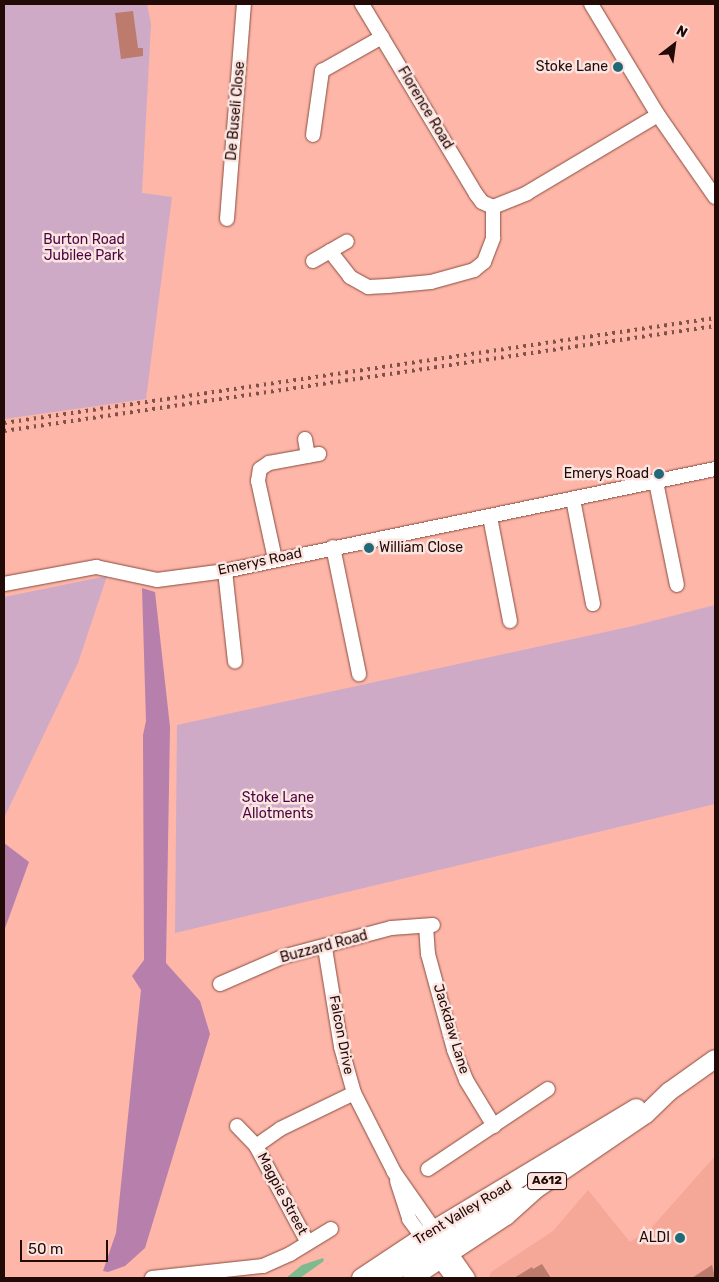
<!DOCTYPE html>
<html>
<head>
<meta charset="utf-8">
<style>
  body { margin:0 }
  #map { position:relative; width:719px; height:1282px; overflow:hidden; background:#fdb6a7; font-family:Rubik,sans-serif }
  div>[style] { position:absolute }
  .built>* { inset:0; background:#f5a897 }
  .green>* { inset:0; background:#ceaac7 }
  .forest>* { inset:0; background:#b67fac }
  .water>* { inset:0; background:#7dbb8f }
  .building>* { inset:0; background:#bc7b6d }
  .roads { filter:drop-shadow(0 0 1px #894c40) drop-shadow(0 0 1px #894c40) }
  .minor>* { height:14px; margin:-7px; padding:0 7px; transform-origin:7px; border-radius:7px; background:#fff }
  .major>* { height:18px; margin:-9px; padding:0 9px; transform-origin:9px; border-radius:9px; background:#fff }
  .rail>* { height:4px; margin-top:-2px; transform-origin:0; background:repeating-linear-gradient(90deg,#7e5249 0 2.5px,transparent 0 7.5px) }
  .dots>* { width:14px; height:14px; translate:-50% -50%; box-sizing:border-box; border:2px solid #fce5e0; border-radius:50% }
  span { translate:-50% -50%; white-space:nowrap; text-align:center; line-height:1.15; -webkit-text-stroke:5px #fce5e0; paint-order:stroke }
  .shield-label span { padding:1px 4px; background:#fce5e0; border:1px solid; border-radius:4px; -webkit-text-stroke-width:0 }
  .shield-label { font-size:12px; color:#220a06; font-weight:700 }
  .poi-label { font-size:14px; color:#220a06 }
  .right { translate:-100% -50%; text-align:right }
  .left { translate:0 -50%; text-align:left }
  .street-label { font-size:14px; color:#220a06 }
  .park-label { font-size:14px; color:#4a0644 }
  .frame { position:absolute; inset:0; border:5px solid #220a06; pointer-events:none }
  .north { position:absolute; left:649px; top:20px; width:50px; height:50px; -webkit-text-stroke:4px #fce5e0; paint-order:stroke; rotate:30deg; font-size:14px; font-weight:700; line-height:20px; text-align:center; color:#220a06 }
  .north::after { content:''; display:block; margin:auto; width:18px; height:22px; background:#220a06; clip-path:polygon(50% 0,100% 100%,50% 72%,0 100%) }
  .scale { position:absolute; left:20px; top:1240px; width:88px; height:22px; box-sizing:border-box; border:2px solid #220a06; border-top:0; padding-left:6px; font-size:15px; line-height:18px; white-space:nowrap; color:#220a06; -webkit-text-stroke:4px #fce5e0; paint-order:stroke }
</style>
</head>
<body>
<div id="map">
  <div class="built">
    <div style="clip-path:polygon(715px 1156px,715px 1278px,489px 1278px,491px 1272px,553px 1231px,588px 1190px,630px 1242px,652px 1227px)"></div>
  </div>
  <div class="green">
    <div style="clip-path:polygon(4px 4px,147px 4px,151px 24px,142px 193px,172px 197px,146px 399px,4px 419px)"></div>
    <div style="clip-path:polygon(107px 576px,78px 663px,4px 818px,4px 597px)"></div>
    <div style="clip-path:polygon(715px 605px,715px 804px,175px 933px,177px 725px,633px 626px)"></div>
  </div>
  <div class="forest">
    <div style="clip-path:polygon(142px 588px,155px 592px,170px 727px,166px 963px,200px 1001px,210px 1034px,145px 1248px,125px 1266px,108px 1272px,103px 1271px,116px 1233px,141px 990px,132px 976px,144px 960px,143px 735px,146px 721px)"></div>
    <div style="clip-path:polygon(4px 843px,29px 862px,4px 931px)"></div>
  </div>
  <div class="water">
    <div style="clip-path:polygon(323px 1258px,324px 1261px,300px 1278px,286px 1278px,302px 1265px)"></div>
  </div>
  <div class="building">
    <div style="clip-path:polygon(133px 11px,138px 48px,143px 48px,143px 56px,121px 59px,115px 13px)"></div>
    <div style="clip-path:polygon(542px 1264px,551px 1278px,514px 1278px,532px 1267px,533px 1269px)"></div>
    <div style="clip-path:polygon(712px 1265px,715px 1278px,692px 1278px)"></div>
  </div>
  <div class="roads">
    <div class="minor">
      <div style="left:591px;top:4px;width:130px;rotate:58.9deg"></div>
      <div style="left:658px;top:115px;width:100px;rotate:55.2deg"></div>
      <div style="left:313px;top:135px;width:65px;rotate:-82deg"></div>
      <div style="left:322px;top:71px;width:69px;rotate:-29.5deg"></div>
      <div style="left:493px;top:207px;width:37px;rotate:-22deg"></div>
      <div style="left:527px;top:193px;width:152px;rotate:-30.8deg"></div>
      <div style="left:227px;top:219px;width:216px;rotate:-85.5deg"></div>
      <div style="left:330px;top:251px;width:33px;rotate:52deg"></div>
      <div style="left:350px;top:277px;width:21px;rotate:29deg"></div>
      <div style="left:368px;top:287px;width:20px;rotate:-3deg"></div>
      <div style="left:388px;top:286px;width:43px;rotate:-5.3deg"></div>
      <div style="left:431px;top:282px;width:45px;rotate:-15.6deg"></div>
      <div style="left:474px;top:270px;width:13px;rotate:-39deg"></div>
      <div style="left:484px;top:262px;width:26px;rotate:-69deg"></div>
      <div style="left:493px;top:238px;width:31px;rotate:-90deg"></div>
      <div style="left:493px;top:207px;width:12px;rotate:-156deg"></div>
      <div style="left:482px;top:202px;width:10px;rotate:-127deg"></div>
      <div style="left:476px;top:194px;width:222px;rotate:-121deg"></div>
      <div style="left:313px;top:261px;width:39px;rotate:-30deg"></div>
      <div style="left:305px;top:439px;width:17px;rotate:80deg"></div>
      <div style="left:656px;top:482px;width:105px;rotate:78.5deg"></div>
      <div style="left:573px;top:499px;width:107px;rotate:79.2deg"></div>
      <div style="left:490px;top:517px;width:106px;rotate:79.1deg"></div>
      <div style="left:333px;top:547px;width:130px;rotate:78.4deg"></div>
      <div style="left:275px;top:559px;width:80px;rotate:-102.3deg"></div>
      <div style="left:258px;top:481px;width:12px;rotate:-81deg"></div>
      <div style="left:260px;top:469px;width:11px;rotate:-34deg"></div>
      <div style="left:269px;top:463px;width:51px;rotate:-10.2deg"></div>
      <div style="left:225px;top:571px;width:91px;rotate:83.7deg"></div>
      <div style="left:4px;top:584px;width:94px;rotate:-10.5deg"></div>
      <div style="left:96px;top:567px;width:62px;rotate:12deg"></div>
      <div style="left:157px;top:580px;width:69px;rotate:-7.5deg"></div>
      <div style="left:225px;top:571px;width:501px;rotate:-11.76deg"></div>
      <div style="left:426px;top:926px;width:28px;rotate:86deg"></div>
      <div style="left:428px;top:954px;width:99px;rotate:74.8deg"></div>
      <div style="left:454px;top:1050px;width:32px;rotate:68deg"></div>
      <div style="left:466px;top:1080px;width:54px;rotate:58.7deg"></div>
      <div style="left:325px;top:948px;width:100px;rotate:80.8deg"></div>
      <div style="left:341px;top:1047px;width:48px;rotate:74.2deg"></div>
      <div style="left:354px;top:1093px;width:89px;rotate:63.1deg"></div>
      <div style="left:394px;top:1172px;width:129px;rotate:55.1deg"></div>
      <div style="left:220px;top:984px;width:68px;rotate:-23.5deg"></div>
      <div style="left:282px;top:957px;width:113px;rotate:-14.9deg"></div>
      <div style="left:391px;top:928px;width:42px;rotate:-4.1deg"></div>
      <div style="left:237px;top:1126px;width:28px;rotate:46deg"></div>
      <div style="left:256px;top:1146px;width:110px;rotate:61.8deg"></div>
      <div style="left:256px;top:1146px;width:29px;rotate:-35deg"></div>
      <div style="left:280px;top:1129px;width:82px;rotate:-25.9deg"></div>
      <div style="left:428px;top:1169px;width:144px;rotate:-33.7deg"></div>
      <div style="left:397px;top:1181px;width:40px;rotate:72deg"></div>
      <div style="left:409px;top:1219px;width:74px;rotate:53.3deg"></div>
      <div style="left:152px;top:1278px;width:112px;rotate:-6.2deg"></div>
      <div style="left:263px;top:1266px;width:30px;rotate:-24deg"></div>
      <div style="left:290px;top:1254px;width:48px;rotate:-31.4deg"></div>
    </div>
    <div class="major">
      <div style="left:429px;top:1250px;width:4px"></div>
      <div style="left:433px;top:1250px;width:79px;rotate:-33.7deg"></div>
      <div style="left:499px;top:1206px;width:23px;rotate:-25deg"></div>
      <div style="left:361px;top:1278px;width:89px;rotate:-33.5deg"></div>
      <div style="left:435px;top:1229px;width:235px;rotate:-31deg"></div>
      <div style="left:384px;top:1278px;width:63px;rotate:-32.7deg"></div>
      <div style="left:412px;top:1278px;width:113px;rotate:-33.4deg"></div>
      <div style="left:506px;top:1216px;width:40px;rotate:-42deg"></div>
      <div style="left:536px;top:1189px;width:133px;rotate:-34.3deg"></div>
      <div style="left:646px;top:1114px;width:33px;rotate:-44deg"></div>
      <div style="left:670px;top:1091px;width:55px;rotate:-35.4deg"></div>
    </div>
  </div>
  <div class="rail">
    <div style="left:4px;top:423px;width:719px;rotate:-8.4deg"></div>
    <div style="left:4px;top:431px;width:719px;rotate:-8.4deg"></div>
  </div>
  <div class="dots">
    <div style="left:618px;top:67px;background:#226977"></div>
    <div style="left:659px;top:474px;background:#226977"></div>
    <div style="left:369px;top:548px;background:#226977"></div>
    <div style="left:680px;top:1238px;background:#226977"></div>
  </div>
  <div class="shield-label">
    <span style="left:547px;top:1181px">A612</span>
  </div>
  <div class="poi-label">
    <span class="right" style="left:608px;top:67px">Stoke Lane</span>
    <span class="right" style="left:649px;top:474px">Emerys Road</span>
    <span class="left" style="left:379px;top:548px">William Close</span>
    <span class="right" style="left:670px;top:1238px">ALDI</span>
  </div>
  <div class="street-label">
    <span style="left:425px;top:108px;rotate:59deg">Florence Road</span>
    <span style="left:236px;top:111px;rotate:-85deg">De Buseli Close</span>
    <span style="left:260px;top:562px;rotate:-12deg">Emerys Road</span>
    <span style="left:324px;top:947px;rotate:-15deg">Buzzard Road</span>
    <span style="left:451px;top:1029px;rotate:73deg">Jackdaw Lane</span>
    <span style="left:341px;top:1035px;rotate:79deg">Falcon Drive</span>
    <span style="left:282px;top:1194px;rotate:62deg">Magpie Street</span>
    <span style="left:463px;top:1213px;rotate:-31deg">Trent Valley Road</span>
  </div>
  <div class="park-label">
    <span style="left:84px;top:248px">Burton Road<br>Jubilee Park</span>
    <span style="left:278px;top:806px">Stoke Lane<br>Allotments</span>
  </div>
  <div class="frame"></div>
  <div class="north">N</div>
  <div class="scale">50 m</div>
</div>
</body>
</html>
